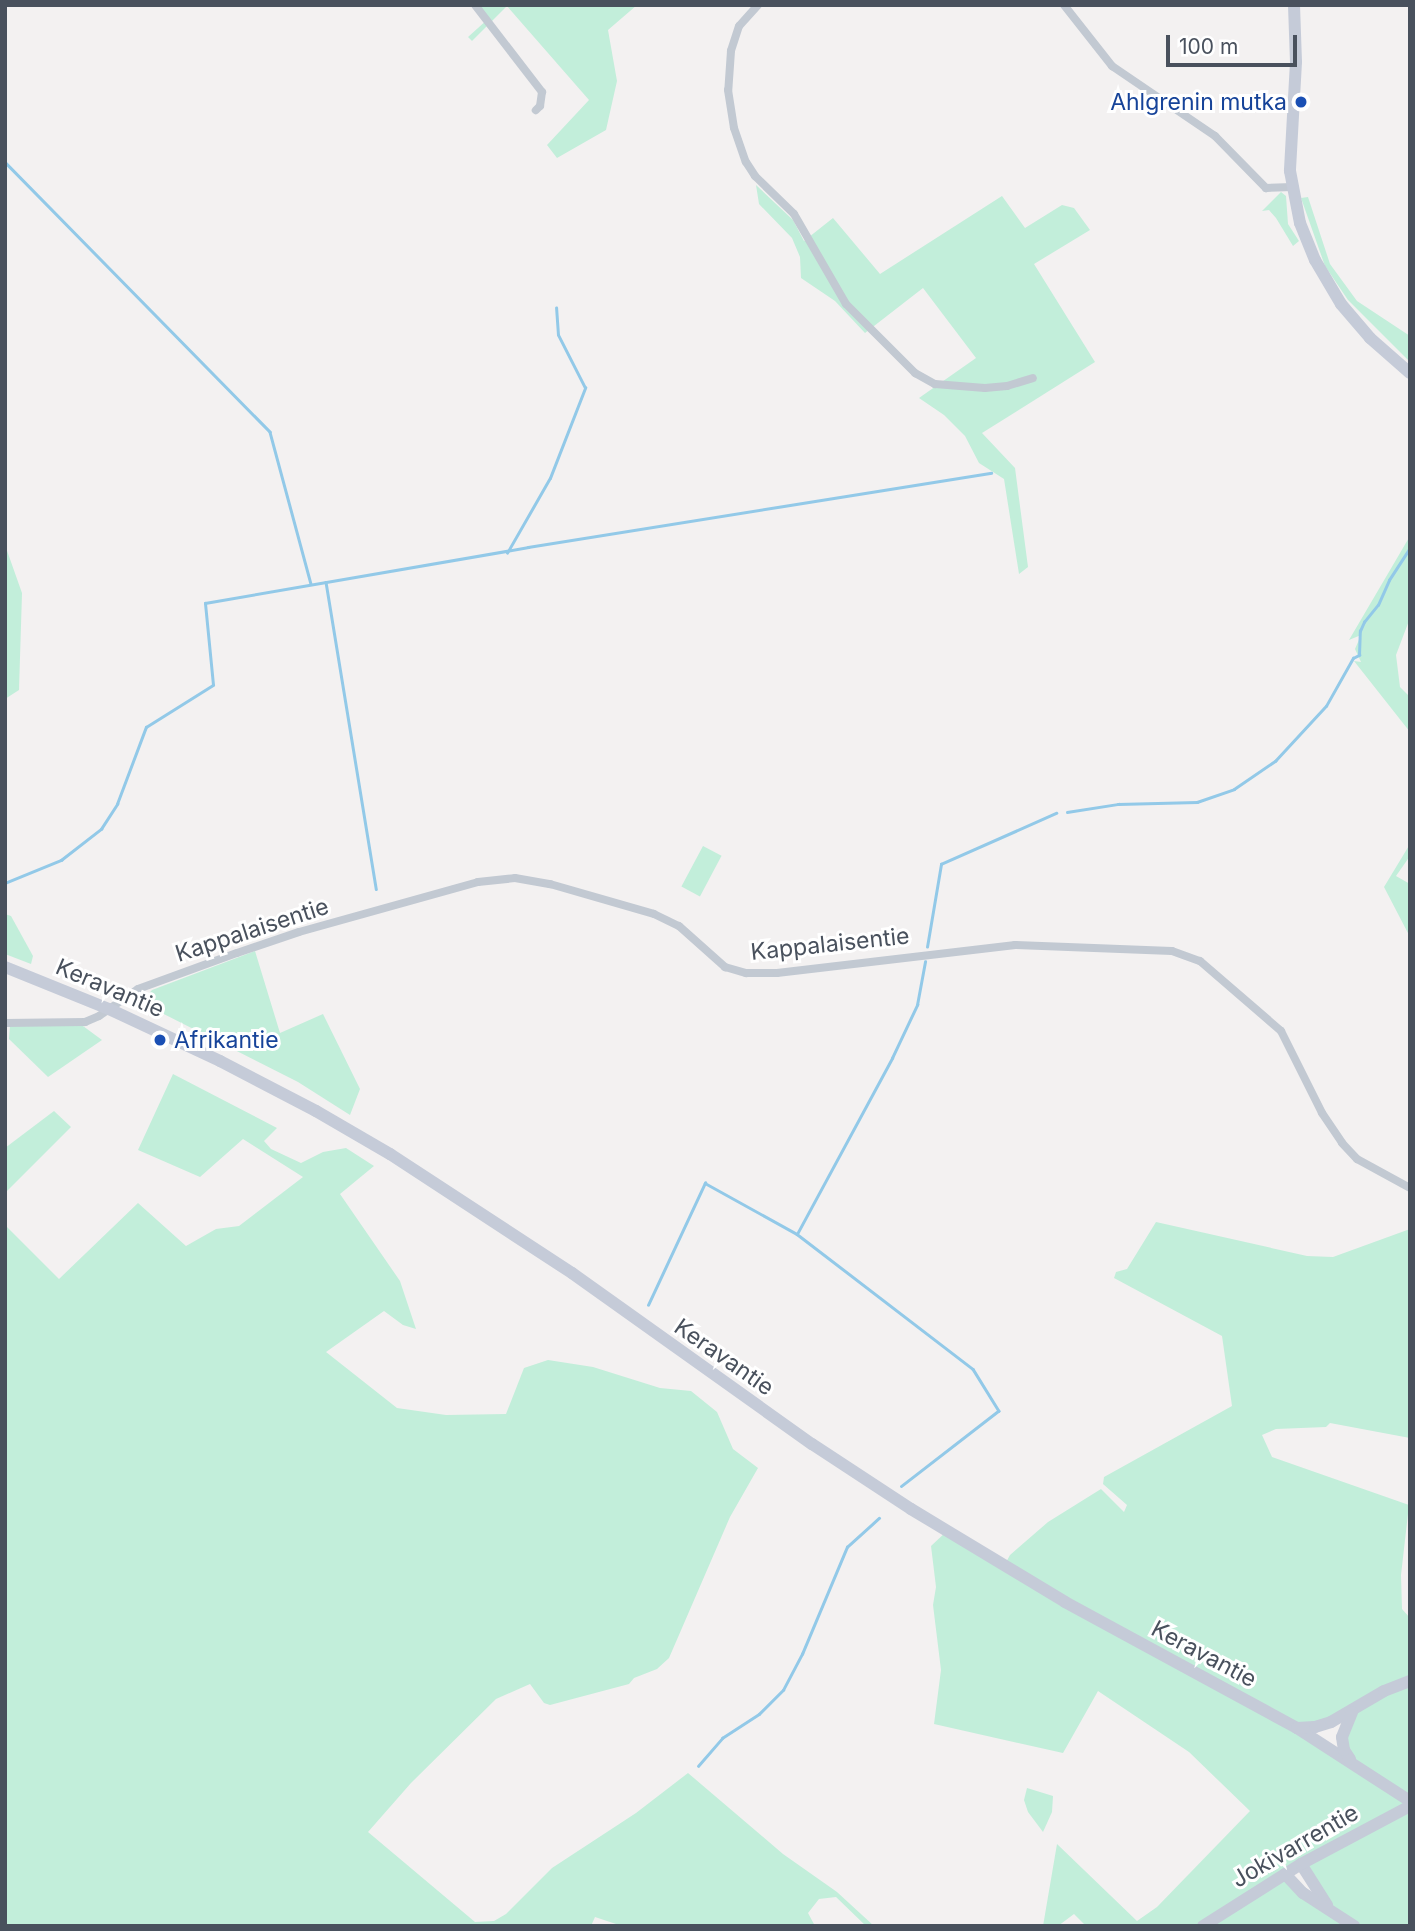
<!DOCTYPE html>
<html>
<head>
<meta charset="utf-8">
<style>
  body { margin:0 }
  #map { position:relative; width:1415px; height:1931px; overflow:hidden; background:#f3f1f1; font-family:Inter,sans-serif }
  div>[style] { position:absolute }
  .green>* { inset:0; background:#c2eeda; transform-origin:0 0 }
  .stream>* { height:2.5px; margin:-1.25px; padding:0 1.25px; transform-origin:1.25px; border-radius:1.25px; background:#92c9e8 }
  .street>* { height:8px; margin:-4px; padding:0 4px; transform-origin:4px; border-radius:4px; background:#c2c9d2 }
  .secondary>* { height:12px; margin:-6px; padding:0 6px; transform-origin:6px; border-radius:6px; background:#c5cbd8 }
  .dots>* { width:19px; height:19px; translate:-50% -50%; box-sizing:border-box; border:4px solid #fff; border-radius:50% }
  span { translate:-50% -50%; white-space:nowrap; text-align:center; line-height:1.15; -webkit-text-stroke:6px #fff; paint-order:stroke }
  .transit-label { font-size:23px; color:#164399 }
  .right { translate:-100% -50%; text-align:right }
  .left { translate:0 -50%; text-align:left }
  .street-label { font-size:23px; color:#49515d }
  .frame { position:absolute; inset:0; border:7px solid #49515d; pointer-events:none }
  .scale { position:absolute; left:1166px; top:35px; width:131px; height:32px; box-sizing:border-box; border:4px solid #49515d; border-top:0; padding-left:9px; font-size:21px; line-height:24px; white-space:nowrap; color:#49515d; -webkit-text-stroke:5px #fff; paint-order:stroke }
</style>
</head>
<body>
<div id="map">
  <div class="green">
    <div style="clip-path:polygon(478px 5px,637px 5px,608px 30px,617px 81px,606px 130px,557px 158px,547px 145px,589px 100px,507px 6px,472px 41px,468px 37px,488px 19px)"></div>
    <div style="clip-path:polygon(756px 185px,793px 220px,804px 241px,833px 218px,880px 274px,1002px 196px,1025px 228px,1062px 205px,1074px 208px,1090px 230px,1034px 264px,1095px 362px,982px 433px,1015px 468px,1028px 567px,1019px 574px,1004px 479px,979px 463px,965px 436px,944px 415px,919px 398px,976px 358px,923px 288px,865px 333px,835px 301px,801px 278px,800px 257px,792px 238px,759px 204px)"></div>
    <div style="clip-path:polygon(1281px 192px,1286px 196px,1288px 224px,1299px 241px,1293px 246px,1276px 218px,1269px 210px,1262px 211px)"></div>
    <div style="clip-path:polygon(1308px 197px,1330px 264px,1357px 301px,1410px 336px,1410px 362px,1348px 300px,1325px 266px,1301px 198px)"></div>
    <div style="clip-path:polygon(1410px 536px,1410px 618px,1396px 655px,1400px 687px,1410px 697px,1410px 732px,1354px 661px,1361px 662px,1355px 649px,1361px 635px,1349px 640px)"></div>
    <div style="clip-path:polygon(5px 545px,22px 593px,19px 690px,5px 699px)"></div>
    <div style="clip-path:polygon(1410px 844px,1410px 856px,1396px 876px,1410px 884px,1410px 937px,1384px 887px)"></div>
    <div style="left:703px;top:846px;width:21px;height:46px;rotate:28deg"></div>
    <div style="clip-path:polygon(5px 914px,11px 916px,33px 956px,31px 964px,5px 954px)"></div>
    <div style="clip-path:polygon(255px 951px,280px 1033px,323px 1014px,360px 1089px,350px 1115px,298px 1082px,146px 1005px,145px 998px,152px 990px)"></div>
    <div style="clip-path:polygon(10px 1026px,83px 1026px,102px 1040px,48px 1077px,9px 1039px)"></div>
    <div style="clip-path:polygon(173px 1074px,277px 1128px,264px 1141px,271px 1149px,301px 1163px,323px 1152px,346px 1148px,374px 1166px,340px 1194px,400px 1281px,416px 1329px,403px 1325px,384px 1311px,326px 1352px,397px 1408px,446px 1415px,506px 1414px,524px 1368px,548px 1360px,593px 1367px,660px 1388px,691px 1391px,717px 1412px,733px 1449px,758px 1468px,730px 1517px,669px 1658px,657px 1669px,634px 1678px,629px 1684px,550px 1705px,544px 1703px,530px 1684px,496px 1699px,411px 1783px,368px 1832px,475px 1922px,494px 1921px,506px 1914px,552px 1868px,636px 1813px,688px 1773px,783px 1854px,837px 1892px,874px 1926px,866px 1926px,836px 1897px,819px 1899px,808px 1913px,815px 1926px,622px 1926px,595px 1917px,591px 1926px,5px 1926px,5px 1225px,59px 1279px,138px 1203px,186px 1246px,216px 1229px,239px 1226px,303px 1177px,243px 1139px,200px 1177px,138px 1150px)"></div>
    <div style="clip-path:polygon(54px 1111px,71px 1127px,5px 1193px,5px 1148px)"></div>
    <div style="clip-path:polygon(evenodd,1156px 1222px,1307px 1256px,1333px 1257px,1410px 1229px,1410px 1438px,1330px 1423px,1326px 1427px,1276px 1429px,1262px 1435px,1272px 1457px,1409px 1505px,1401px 1575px,1402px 1609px,1410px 1618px,1410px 1926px,1086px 1926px,1074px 1914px,1058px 1926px,1043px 1926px,1057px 1844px,1137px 1921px,1157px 1907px,1250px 1811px,1189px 1752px,1098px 1691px,1063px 1753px,934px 1724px,941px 1670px,933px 1605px,936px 1587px,931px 1546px,947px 1531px,1004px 1566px,1010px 1555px,1048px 1522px,1101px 1489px,1124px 1512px,1127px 1505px,1103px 1484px,1104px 1477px,1232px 1406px,1222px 1336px,1114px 1278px,1116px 1272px,1127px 1269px,1156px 1222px,1348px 1717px,1344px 1750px,1353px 1762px,1298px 1728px,1348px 1717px,1156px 1222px,1302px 1865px,1322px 1904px,1286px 1873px,1302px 1865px)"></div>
    <div style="clip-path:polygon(1027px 1788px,1053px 1796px,1052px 1812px,1043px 1832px,1028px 1812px,1024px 1800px)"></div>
  </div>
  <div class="stream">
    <div style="left:5px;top:162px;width:378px;rotate:45.5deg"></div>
    <div style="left:270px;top:432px;width:157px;rotate:74.9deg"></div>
    <div style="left:507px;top:553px;width:86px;rotate:-60.2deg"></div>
    <div style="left:550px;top:478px;width:97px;rotate:-68.7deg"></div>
    <div style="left:585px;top:388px;width:59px;rotate:-117deg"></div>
    <div style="left:558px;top:335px;width:27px;rotate:-94deg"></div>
    <div style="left:326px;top:582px;width:311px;rotate:80.7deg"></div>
    <div style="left:1067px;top:812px;width:52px;rotate:-8.9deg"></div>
    <div style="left:1118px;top:804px;width:79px;rotate:-1.5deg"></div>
    <div style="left:1197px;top:802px;width:39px;rotate:-19deg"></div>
    <div style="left:1234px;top:789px;width:50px;rotate:-34.3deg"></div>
    <div style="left:1275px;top:761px;width:75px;rotate:-47.2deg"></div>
    <div style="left:1326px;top:706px;width:55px;rotate:-60.6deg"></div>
    <div style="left:1353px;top:658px;width:7px;rotate:-27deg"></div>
    <div style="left:1359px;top:655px;width:24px;rotate:-88deg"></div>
    <div style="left:1360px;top:631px;width:10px;rotate:-66deg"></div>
    <div style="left:1364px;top:622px;width:22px;rotate:-51deg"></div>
    <div style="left:1378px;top:605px;width:27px;rotate:-66deg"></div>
    <div style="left:1389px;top:580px;width:38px;rotate:-57deg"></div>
    <div style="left:5px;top:883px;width:61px;rotate:-22.3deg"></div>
    <div style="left:61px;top:860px;width:51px;rotate:-37.8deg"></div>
    <div style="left:101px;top:829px;width:30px;rotate:-57deg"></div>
    <div style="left:117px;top:804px;width:82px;rotate:-69.4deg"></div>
    <div style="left:146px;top:727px;width:79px;rotate:-32.1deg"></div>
    <div style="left:213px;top:685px;width:82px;rotate:-95.6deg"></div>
    <div style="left:205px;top:603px;width:328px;rotate:-9.8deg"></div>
    <div style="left:528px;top:547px;width:469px;rotate:-9.1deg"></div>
    <div style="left:927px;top:947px;width:84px;rotate:-80.4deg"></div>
    <div style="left:941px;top:864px;width:126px;rotate:-23.9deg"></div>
    <div style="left:797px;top:1234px;width:200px;rotate:-61.6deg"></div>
    <div style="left:892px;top:1058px;width:59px;rotate:-64.7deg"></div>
    <div style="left:917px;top:1005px;width:44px;rotate:-79.5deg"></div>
    <div style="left:648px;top:1305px;width:135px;rotate:-65deg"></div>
    <div style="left:705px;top:1183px;width:105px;rotate:29deg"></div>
    <div style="left:797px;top:1234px;width:222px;rotate:37.5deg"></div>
    <div style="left:973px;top:1369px;width:49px;rotate:58.2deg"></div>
    <div style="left:999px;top:1411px;width:123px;rotate:142.3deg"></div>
    <div style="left:698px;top:1766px;width:37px;rotate:-49deg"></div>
    <div style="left:722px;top:1738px;width:44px;rotate:-33deg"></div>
    <div style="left:759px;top:1714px;width:34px;rotate:-45deg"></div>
    <div style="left:783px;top:1690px;width:41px;rotate:-62.2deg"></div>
    <div style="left:802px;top:1654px;width:116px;rotate:-67.2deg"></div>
    <div style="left:847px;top:1547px;width:43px;rotate:-42.2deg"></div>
  </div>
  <div class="street">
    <div style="left:475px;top:5px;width:110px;rotate:52.4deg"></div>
    <div style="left:542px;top:92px;width:14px;rotate:98deg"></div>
    <div style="left:540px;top:106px;width:6px;rotate:135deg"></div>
    <div style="left:758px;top:5px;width:28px;rotate:132deg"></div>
    <div style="left:739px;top:26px;width:26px;rotate:108deg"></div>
    <div style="left:731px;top:51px;width:39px;rotate:94deg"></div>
    <div style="left:728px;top:90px;width:38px;rotate:81deg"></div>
    <div style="left:734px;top:128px;width:36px;rotate:71deg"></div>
    <div style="left:746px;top:162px;width:17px;rotate:57deg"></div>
    <div style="left:755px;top:176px;width:54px;rotate:44.3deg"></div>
    <div style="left:794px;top:214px;width:104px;rotate:60deg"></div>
    <div style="left:846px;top:304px;width:98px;rotate:45deg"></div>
    <div style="left:915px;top:373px;width:23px;rotate:29deg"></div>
    <div style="left:935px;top:384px;width:50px;rotate:4.6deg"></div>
    <div style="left:985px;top:388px;width:22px;rotate:-5deg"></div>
    <div style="left:1007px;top:386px;width:27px;rotate:-17deg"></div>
    <div style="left:1064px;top:5px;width:78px;rotate:51.8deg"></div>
    <div style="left:1112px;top:66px;width:125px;rotate:34.2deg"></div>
    <div style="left:1215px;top:136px;width:73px;rotate:45.6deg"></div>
    <div style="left:1266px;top:188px;width:26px;rotate:-2deg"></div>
    <div style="left:5px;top:1023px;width:80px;rotate:-0.7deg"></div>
    <div style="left:85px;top:1022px;width:15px;rotate:-23deg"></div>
    <div style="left:99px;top:1016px;width:47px;rotate:-34.7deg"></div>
    <div style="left:138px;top:989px;width:105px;rotate:-20deg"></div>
    <div style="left:237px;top:953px;width:65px;rotate:-18.7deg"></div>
    <div style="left:299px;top:932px;width:186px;rotate:-15.6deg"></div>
    <div style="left:478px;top:882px;width:37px;rotate:-6deg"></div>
    <div style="left:515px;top:878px;width:36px;rotate:10deg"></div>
    <div style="left:550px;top:884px;width:108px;rotate:16.1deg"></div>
    <div style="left:654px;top:914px;width:28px;rotate:26deg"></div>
    <div style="left:679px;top:926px;width:62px;rotate:41.7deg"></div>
    <div style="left:725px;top:967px;width:22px;rotate:16deg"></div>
    <div style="left:746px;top:973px;width:31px"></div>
    <div style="left:777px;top:973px;width:240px;rotate:-6.7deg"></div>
    <div style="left:1015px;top:945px;width:157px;rotate:2.2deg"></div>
    <div style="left:1172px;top:951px;width:30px;rotate:20deg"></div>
    <div style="left:1200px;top:961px;width:107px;rotate:40.8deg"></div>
    <div style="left:1281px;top:1031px;width:92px;rotate:63.4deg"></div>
    <div style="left:1322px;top:1113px;width:36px;rotate:56deg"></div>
    <div style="left:1342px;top:1143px;width:22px;rotate:47deg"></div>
    <div style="left:1357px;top:1159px;width:60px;rotate:28.7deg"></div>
  </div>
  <div class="secondary">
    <div style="left:1294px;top:5px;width:57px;rotate:88deg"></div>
    <div style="left:1296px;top:62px;width:109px;rotate:93.2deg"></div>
    <div style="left:1290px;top:171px;width:53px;rotate:79.1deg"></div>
    <div style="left:1300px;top:223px;width:40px;rotate:68deg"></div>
    <div style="left:1315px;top:260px;width:51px;rotate:59.4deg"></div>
    <div style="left:1341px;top:304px;width:45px;rotate:49.5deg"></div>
    <div style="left:1370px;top:338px;width:53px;rotate:41.2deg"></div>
    <div style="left:5px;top:967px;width:112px;rotate:22deg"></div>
    <div style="left:109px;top:1009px;width:123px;rotate:25.1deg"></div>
    <div style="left:220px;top:1061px;width:108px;rotate:27.5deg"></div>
    <div style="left:316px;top:1111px;width:86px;rotate:30.2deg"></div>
    <div style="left:390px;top:1154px;width:217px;rotate:33.2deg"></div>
    <div style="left:572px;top:1273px;width:295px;rotate:35.5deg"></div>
    <div style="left:812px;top:1444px;width:118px;rotate:33.3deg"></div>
    <div style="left:911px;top:1509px;width:180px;rotate:31.1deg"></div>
    <div style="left:1065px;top:1602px;width:264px;rotate:28.5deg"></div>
    <div style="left:1297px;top:1728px;width:135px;rotate:32.9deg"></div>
    <div style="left:1297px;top:1728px;width:18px;rotate:-3deg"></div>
    <div style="left:1315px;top:1727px;width:17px;rotate:-17deg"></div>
    <div style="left:1331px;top:1722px;width:61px;rotate:-30.3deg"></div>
    <div style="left:1384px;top:1691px;width:28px;rotate:-21deg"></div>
    <div style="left:1350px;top:1759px;width:11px;rotate:-124deg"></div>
    <div style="left:1344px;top:1750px;width:13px;rotate:-99deg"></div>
    <div style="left:1342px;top:1737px;width:27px;rotate:-68deg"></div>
    <div style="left:1301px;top:1864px;width:49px;rotate:57.6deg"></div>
    <div style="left:1285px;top:1874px;width:26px;rotate:47deg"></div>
    <div style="left:1303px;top:1893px;width:61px;rotate:32.9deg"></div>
    <div style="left:1203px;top:1926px;width:116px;rotate:-32.3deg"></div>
    <div style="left:1301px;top:1864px;width:123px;rotate:-28deg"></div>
  </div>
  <div class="dots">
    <div style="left:1301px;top:102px;background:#1a4fb4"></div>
    <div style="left:160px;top:1040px;background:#1a4fb4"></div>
  </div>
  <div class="transit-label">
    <span class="right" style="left:1287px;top:102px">Ahlgrenin mutka</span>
    <span class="left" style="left:174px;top:1040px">Afrikantie</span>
  </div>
  <div class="street-label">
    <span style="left:252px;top:930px;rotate:-18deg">Kappalaisentie</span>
    <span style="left:830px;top:944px;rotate:-6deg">Kappalaisentie</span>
    <span style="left:110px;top:988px;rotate:23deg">Keravantie</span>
    <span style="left:724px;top:1357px;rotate:35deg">Keravantie</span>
    <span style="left:1204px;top:1654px;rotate:28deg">Keravantie</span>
    <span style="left:1295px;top:1846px;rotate:-30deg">Jokivarrentie</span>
  </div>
  <div class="frame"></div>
  <div class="scale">100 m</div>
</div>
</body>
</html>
